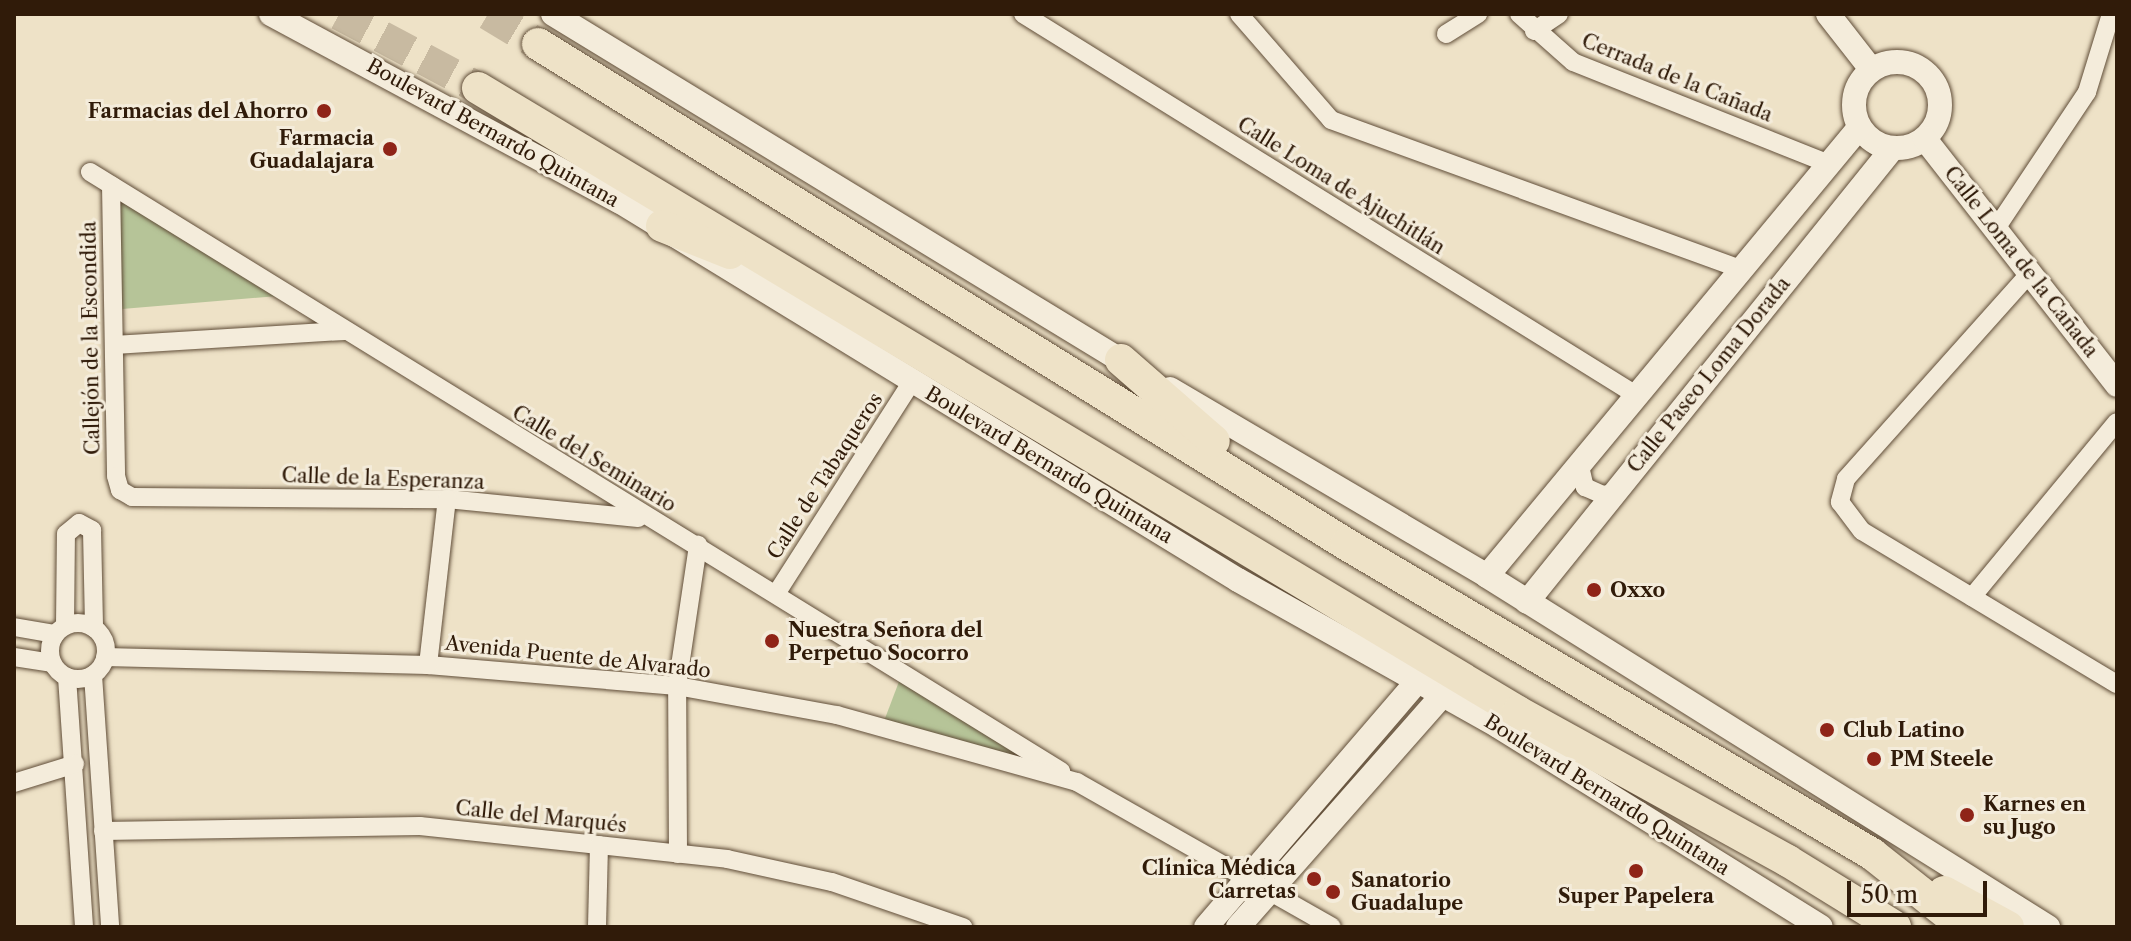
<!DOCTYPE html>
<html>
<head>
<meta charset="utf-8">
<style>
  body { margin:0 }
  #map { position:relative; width:2131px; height:941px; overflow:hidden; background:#eee2c7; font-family:"Libre Caslon Text",serif }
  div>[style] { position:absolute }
  .green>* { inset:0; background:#b6c498 }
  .highway-tunnel>* { height:32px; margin-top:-16px; transform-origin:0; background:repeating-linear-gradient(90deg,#c8baa1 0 32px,transparent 0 48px) }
  .roads { filter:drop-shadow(0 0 2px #604d38) drop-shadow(0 0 2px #604d38) }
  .street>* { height:18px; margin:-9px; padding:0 9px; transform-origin:9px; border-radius:9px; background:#f4ecdb }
  .street>.ring { margin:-9px; padding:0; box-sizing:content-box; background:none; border:18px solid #f4ecdb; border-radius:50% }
  .secondary>* { height:24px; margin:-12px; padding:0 12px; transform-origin:12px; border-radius:12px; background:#f4ecdb }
  .secondary>.ring { margin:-12px; padding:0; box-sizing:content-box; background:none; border:24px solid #f4ecdb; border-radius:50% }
  .highway>* { height:32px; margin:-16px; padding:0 16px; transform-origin:16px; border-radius:16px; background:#eee2c7 }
  .dots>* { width:22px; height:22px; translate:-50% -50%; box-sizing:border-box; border:4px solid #f4ecdb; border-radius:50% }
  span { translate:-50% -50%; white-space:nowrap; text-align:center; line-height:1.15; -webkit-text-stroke:6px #f4ecdb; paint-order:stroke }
  .street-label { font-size:20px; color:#301b09 }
  .poi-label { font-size:20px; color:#301b09; font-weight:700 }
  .right { translate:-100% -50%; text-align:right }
  .left { translate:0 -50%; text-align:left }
  .frame { position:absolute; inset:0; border:16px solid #301b09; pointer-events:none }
  .scale { position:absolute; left:1847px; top:881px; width:140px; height:36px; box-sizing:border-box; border:4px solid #301b09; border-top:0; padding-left:10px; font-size:24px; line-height:28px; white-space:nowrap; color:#301b09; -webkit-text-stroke:6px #f4ecdb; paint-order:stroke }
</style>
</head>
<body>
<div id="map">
  <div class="green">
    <div style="clip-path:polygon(111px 185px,290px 295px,110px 310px)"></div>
    <div style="clip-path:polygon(903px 671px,1077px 782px,881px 729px)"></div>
  </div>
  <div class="highway-tunnel">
    <div style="left:339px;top:14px;width:157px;rotate:28deg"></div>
    <div style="left:488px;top:14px;width:58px;rotate:31deg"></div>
  </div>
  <div class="roads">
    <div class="street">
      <div style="left:1023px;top:14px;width:722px;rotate:31.86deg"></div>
      <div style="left:1239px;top:14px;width:140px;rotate:49deg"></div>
      <div style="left:1331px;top:120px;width:436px;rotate:20deg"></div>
      <div style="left:1519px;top:14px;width:72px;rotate:41.6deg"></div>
      <div style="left:1573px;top:62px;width:276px;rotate:21.7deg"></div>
      <div style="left:1534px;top:31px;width:30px;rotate:-34deg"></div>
      <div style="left:1446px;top:34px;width:38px;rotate:-32deg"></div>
      <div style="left:90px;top:172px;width:1141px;rotate:31.67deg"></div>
      <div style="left:111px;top:185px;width:291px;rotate:89deg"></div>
      <div style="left:116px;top:476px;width:15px;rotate:74deg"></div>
      <div style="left:120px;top:490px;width:14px;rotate:30deg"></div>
      <div style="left:132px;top:497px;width:315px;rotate:0.4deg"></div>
      <div style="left:447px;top:499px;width:192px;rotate:5.7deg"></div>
      <div style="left:1995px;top:230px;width:166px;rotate:-56.3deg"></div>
      <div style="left:2087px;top:92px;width:82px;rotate:-72.9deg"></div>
      <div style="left:2030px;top:273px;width:276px;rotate:131.8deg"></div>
      <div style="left:1846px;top:479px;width:24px;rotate:105deg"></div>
      <div style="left:1840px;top:502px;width:36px;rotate:53deg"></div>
      <div style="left:1862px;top:531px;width:297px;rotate:31deg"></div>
      <div style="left:114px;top:345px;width:231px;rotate:-3.5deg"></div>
      <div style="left:1579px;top:462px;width:26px;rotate:77deg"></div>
      <div style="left:1585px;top:487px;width:20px;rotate:24deg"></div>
      <div style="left:1603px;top:495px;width:10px;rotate:-11deg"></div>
      <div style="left:776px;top:594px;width:253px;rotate:-57.4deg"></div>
      <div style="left:1972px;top:597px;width:227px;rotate:-50.4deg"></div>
      <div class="ring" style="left:50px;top:623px;width:38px;height:38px"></div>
      <div style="left:65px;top:625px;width:91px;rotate:-89.4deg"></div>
      <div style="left:66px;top:534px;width:17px;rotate:-40deg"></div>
      <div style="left:79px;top:523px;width:15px;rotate:28deg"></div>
      <div style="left:92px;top:530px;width:98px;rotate:88.8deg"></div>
      <div style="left:14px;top:627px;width:42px;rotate:9.7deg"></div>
      <div style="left:14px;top:657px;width:38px;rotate:9deg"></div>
      <div style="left:105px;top:657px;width:323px;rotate:1.4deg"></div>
      <div style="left:428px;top:665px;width:250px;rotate:4.8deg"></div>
      <div style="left:677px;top:686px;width:163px;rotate:10.3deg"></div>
      <div style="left:837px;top:715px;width:249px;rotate:15.6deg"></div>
      <div style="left:1077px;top:782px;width:293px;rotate:29.6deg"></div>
      <div style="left:428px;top:665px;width:167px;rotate:-83.5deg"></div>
      <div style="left:93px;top:675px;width:253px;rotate:86.1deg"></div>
      <div style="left:67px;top:677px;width:251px;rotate:86.1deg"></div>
      <div style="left:14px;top:783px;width:64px;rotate:-17.3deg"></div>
      <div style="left:103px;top:831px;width:317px;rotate:-0.9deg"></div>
      <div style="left:420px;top:826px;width:309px;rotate:6.1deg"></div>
      <div style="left:727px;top:859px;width:107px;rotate:12.4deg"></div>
      <div style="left:832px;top:882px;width:139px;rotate:19deg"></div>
      <div style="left:678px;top:854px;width:168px;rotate:-90.3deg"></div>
      <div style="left:677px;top:686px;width:143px;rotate:-81.5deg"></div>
      <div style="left:597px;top:927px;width:82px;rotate:-88.6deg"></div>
    </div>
    <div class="secondary">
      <div style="left:271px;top:14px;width:395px;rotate:28.3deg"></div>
      <div style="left:619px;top:201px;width:726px;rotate:31.48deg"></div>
      <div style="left:1238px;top:580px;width:298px;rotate:29.3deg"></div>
      <div style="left:1498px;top:726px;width:380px;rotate:31.9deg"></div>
      <div style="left:553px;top:14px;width:682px;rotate:31.38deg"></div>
      <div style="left:1828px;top:14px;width:70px;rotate:52deg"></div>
      <div class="ring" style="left:1854px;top:62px;width:62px;height:62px"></div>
      <div style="left:1925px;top:139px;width:312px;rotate:52deg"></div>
      <div style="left:1170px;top:389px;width:368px;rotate:30.5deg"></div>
      <div style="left:1487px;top:576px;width:662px;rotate:32.03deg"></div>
      <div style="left:1487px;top:576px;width:582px;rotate:-50.3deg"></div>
      <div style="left:1527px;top:602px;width:583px;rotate:-51.13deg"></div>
      <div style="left:1206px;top:927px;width:323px;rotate:-49.3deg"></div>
      <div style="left:1238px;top:927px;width:308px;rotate:-48.6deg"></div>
    </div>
    <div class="highway">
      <div style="left:538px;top:44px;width:950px;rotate:31.75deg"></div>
      <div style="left:1346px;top:544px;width:611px;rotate:30.51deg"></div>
      <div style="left:1872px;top:854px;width:117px;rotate:38.4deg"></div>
      <div style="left:478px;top:88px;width:1213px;rotate:30.96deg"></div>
      <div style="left:1518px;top:712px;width:308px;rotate:28.9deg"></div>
      <div style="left:1788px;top:861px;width:126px;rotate:31.7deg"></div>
      <div style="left:662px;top:226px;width:73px;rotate:21.7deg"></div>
      <div style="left:1121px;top:360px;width:123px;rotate:41.1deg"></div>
      <div style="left:1944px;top:892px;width:73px;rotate:28.7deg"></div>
    </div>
  </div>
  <div class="dots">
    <div style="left:324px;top:111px;background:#8f2418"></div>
    <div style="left:390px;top:149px;background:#8f2418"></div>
    <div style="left:1594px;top:590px;background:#8f2418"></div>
    <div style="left:772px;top:641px;background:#8f2418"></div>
    <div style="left:1827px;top:730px;background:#8f2418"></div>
    <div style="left:1874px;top:759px;background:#8f2418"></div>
    <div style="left:1967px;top:815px;background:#8f2418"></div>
    <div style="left:1636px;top:871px;background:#8f2418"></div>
    <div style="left:1314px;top:879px;background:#8f2418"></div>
    <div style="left:1333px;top:892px;background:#8f2418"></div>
  </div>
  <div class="street-label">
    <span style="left:1677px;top:78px;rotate:22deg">Cerrada de la Cañada</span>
    <span style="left:493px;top:133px;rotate:29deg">Boulevard Bernardo Quintana</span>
    <span style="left:1341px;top:186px;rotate:32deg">Calle Loma de Ajuchitlán</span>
    <span style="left:2021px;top:262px;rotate:52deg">Calle Loma de la Cañada</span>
    <span style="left:91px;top:338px;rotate:-91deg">Callejón de la Escondida</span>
    <span style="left:1709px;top:375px;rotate:-51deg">Calle Paseo Loma Dorada</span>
    <span style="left:594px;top:459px;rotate:31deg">Calle del Seminario</span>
    <span style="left:1049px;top:465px;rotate:31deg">Boulevard Bernardo Quintana</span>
    <span style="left:825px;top:476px;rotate:-57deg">Calle de Tabaqueros</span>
    <span style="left:383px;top:479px;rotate:2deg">Calle de la Esperanza</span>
    <span style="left:578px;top:657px;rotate:6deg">Avenida Puente de Alvarado</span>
    <span style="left:1607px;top:795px;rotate:32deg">Boulevard Bernardo Quintana</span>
    <span style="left:541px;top:817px;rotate:6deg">Calle del Marqués</span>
  </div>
  <div class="poi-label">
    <span class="right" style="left:308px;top:111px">Farmacias del Ahorro</span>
    <span class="right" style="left:374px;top:150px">Farmacia<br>Guadalajara</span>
    <span class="left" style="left:1610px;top:590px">Oxxo</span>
    <span class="left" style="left:788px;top:642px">Nuestra Señora del<br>Perpetuo Socorro</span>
    <span class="left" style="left:1843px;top:730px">Club Latino</span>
    <span class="left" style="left:1890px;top:759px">PM Steele</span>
    <span class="left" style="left:1983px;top:816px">Karnes en<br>su Jugo</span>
    <span class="right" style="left:1296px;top:880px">Clínica Médica<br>Carretas</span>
    <span class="left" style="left:1351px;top:892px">Sanatorio<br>Guadalupe</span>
    <span style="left:1636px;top:896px">Super Papelera</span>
  </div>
  <div class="frame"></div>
  <div class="scale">50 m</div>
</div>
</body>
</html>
